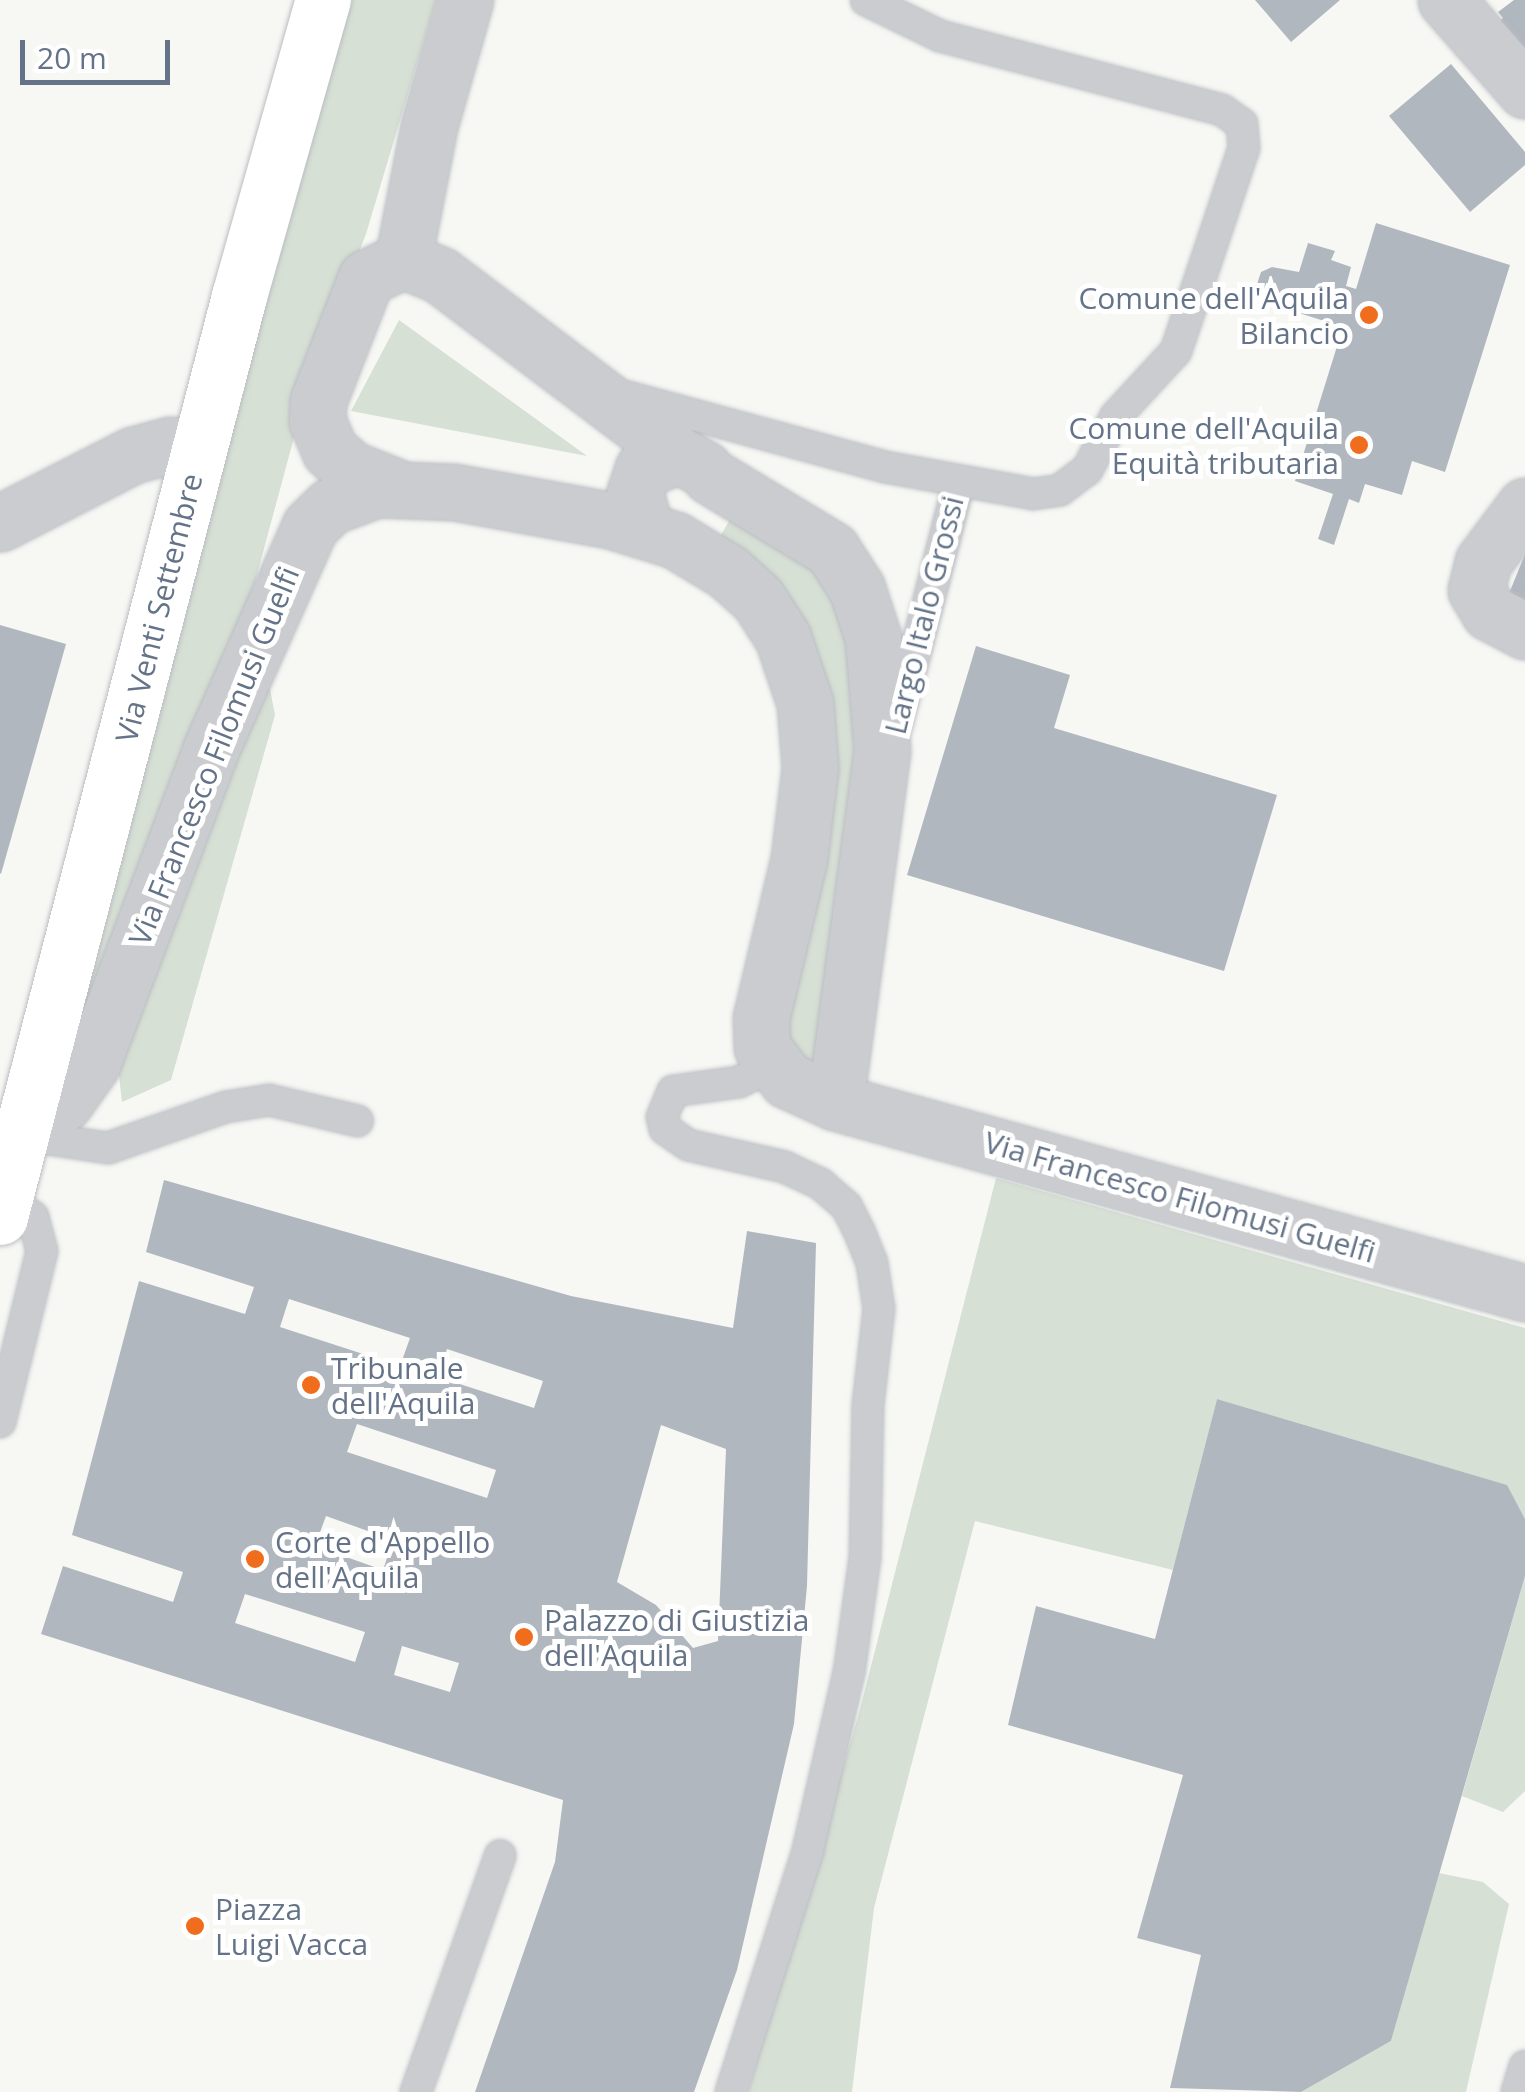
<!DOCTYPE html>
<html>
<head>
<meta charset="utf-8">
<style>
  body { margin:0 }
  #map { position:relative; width:1525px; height:2092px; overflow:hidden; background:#f7f8f4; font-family:"Open Sans",sans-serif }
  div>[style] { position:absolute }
  .green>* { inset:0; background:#d7e0d5 }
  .building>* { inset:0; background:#b1b7bf }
  .roads { filter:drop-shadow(0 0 2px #babdc2) drop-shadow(0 0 2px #babdc2) }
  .lane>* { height:30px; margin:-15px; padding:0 15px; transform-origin:15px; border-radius:15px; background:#caccd0 }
  .street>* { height:55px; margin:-27.5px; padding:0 27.5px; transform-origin:27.5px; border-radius:27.5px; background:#caccd0 }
  .primary>* { height:55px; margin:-27.5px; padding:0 27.5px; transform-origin:27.5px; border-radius:27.5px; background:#fff }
  .dots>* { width:28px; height:28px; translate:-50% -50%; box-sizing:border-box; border:5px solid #fff; border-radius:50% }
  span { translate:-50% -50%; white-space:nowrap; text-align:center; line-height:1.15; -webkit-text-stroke:10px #fff; paint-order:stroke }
  .poi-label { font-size:30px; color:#647387 }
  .right { translate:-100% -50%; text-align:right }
  .left { translate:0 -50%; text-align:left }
  .street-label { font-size:30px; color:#647387 }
  .scale { position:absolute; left:20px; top:40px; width:150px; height:45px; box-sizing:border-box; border:5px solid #647387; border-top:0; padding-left:12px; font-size:30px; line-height:35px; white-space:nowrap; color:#647387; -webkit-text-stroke:8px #fff; paint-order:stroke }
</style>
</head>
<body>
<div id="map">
  <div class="green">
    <div style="clip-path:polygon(352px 0,436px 0,366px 234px,309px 382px,255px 582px,64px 1085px,272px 274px)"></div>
    <div style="clip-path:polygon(399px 320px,587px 456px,351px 411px)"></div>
    <div style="clip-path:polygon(731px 518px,830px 580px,862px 695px,814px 1062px,773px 1051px,819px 748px,719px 538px)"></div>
    <div style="clip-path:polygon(266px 668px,275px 715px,171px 1080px,122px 1102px,117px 1058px)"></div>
    <div style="clip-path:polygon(996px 1178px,1525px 1328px,1525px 1519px,1506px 1485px,1217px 1399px,1173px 1570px,975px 1521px,874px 1908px,852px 2092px,748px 2092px,859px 1713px)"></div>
    <div style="clip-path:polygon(1525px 1576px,1525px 1791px,1503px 1812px,1462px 1796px)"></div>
    <div style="clip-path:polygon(1439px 1873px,1483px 1882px,1509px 1904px,1466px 2092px,1301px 2092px,1391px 2041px)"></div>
  </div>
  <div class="building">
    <div style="clip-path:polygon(1255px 0,1340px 0,1291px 42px)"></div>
    <div style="clip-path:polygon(1514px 0,1525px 0,1525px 61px,1496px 24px,1503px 18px,1498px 12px)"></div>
    <div style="clip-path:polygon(1451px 64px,1525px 152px,1525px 165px,1470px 212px,1389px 116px)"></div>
    <div style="clip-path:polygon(1376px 223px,1510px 265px,1445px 472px,1412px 461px,1402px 495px,1365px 484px,1359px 503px,1349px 499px,1334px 545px,1318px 539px,1333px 494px,1295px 481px,1343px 327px,1274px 305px,1256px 287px,1261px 272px,1272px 267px,1299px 272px,1308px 243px,1335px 251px,1331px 260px,1351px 267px,1346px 286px,1356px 289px)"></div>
    <div style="clip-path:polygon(1525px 554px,1525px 603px,1508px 596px)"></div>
    <div style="clip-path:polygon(0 625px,66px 644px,1px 874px,0 873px)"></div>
    <div style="clip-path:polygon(976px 646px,1070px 675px,1054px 728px,1277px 795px,1224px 971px,907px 875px)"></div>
    <div style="clip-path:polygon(evenodd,164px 1180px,571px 1296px,733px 1328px,747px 1231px,816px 1243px,807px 1586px,794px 1724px,737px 1970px,694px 2092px,475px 2092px,555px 1862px,563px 1800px,41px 1634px,63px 1566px,173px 1602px,183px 1572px,72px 1535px,139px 1281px,245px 1314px,254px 1287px,146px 1252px,164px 1180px,289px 1299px,410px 1338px,400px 1366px,280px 1327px,289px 1299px,164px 1180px,447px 1349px,543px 1381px,534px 1408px,438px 1377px,447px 1349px,164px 1180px,357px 1424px,496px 1470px,487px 1498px,347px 1452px,357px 1424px,164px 1180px,661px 1425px,726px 1449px,718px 1641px,693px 1648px,656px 1605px,617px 1582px,661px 1425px,164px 1180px,326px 1516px,393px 1540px,383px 1570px,315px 1546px,326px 1516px,164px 1180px,245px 1594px,365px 1632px,355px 1662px,235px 1623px,245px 1594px,164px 1180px,402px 1646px,459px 1663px,450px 1692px,394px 1675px,402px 1646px)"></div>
    <div style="clip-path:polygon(1217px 1399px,1507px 1485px,1525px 1519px,1525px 1576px,1391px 2041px,1301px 2092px,1170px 2088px,1201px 1955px,1137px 1938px,1183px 1775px,1008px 1725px,1036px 1606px,1155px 1639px)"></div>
  </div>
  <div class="roads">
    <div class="lane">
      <div style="left:624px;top:396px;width:270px;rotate:15.2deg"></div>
      <div style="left:885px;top:467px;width:150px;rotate:10.3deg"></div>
      <div style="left:1033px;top:494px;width:27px;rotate:-8deg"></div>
      <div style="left:1060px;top:490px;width:34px;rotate:-37deg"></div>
      <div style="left:1087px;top:470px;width:61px;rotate:-61.8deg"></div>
      <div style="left:1116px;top:416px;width:88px;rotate:-47.3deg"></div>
      <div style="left:1176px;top:351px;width:214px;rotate:-71.5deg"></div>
      <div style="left:1244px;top:148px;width:24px;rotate:-95deg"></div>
      <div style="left:1242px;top:124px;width:24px;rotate:-145deg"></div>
      <div style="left:1222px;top:110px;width:292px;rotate:-165.3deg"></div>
      <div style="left:940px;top:36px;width:82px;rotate:-154.1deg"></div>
      <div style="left:895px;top:732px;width:257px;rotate:-75.6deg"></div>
      <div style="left:21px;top:1135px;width:88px;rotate:8.5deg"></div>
      <div style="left:108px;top:1148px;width:125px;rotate:-19.2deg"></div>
      <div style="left:226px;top:1107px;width:44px;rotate:-9.2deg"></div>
      <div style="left:269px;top:1100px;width:91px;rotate:13.3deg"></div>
      <div style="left:0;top:1422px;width:176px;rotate:-76.2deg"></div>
      <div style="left:42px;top:1251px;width:35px;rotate:-105deg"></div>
      <div style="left:33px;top:1217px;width:34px;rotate:-144deg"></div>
      <div style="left:416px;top:2092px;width:251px;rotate:-70.4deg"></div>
      <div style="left:731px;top:2092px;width:254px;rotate:-72.3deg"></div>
      <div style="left:808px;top:1850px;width:182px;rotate:-77deg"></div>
      <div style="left:849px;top:1673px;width:116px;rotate:-82.1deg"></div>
      <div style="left:865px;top:1558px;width:153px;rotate:-88.9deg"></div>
      <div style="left:868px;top:1405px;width:97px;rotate:-83.5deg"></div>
      <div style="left:879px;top:1309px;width:47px;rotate:-98.7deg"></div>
      <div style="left:872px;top:1263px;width:35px;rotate:-112deg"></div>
      <div style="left:859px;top:1231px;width:28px;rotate:-117deg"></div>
      <div style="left:846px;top:1206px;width:33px;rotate:-139deg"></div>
      <div style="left:821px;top:1184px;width:40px;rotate:-155deg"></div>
      <div style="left:785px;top:1167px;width:99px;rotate:-167.2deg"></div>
      <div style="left:688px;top:1145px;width:28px;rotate:-145deg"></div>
      <div style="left:665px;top:1129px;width:12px;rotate:-104deg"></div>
      <div style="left:662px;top:1117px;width:28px;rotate:-67deg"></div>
      <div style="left:673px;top:1091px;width:67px;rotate:-7.8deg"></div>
      <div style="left:739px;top:1082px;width:37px;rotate:-26deg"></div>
      <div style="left:1517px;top:2092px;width:27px;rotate:-73deg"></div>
    </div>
    <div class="street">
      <div style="left:1446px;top:0;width:120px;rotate:48.7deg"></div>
      <div style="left:403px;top:260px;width:136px;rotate:-79deg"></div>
      <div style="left:429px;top:126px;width:131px;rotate:-74.1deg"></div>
      <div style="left:710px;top:476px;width:143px;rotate:31.2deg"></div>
      <div style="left:832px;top:550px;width:46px;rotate:57.3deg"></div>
      <div style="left:857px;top:589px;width:52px;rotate:71.9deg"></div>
      <div style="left:873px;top:638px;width:113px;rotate:85.4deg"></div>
      <div style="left:882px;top:751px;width:354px;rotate:97.6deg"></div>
      <div style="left:396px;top:487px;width:48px;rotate:-158.2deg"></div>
      <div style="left:351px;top:469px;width:28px;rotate:-139deg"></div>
      <div style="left:330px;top:451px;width:33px;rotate:-113deg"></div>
      <div style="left:317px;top:421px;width:20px;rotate:-87deg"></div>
      <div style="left:318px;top:401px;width:132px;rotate:-68.7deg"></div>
      <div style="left:366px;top:278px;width:41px;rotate:-25.9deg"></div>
      <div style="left:403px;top:260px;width:40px;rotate:22deg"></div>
      <div style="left:440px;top:275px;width:299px;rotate:37deg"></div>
      <div style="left:1525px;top:506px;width:70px;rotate:126.9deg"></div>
      <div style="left:1483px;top:562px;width:29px;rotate:104deg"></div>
      <div style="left:1476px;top:590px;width:26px;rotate:59deg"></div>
      <div style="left:1489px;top:612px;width:41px;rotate:27.8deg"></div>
      <div style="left:0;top:523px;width:149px;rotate:-27.1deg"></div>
      <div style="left:133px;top:455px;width:39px;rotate:-15deg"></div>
      <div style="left:171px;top:445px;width:29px;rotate:6deg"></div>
      <div style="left:646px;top:530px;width:39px;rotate:-107deg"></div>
      <div style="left:635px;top:493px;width:25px;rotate:-72deg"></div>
      <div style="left:643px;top:469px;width:39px;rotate:-21deg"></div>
      <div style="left:679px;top:455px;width:29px;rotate:29deg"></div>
      <div style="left:27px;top:1115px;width:19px;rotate:-3deg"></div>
      <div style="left:46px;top:1114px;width:22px;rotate:-32deg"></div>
      <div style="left:65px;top:1102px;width:47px;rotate:-54.6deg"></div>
      <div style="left:92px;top:1064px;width:335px;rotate:-69.3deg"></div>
      <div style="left:210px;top:751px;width:246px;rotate:-66deg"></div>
      <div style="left:310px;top:526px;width:29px;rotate:-44deg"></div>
      <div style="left:331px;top:506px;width:49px;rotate:-20.3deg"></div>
      <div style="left:377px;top:489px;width:77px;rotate:2.2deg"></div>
      <div style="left:454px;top:492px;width:158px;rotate:10.2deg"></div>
      <div style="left:610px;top:520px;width:68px;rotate:17.1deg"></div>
      <div style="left:675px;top:540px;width:62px;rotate:31.1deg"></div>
      <div style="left:728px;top:572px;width:40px;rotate:42deg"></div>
      <div style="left:758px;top:599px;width:46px;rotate:57.3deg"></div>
      <div style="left:783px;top:638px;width:69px;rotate:71.3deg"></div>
      <div style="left:805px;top:703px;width:65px;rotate:85.6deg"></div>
      <div style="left:810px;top:768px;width:92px;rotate:96.9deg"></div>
      <div style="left:799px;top:859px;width:163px;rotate:103.4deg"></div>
      <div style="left:761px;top:1018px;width:29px;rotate:88deg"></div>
      <div style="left:762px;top:1047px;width:41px;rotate:52.9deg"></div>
      <div style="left:787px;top:1080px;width:53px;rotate:24.6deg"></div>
      <div style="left:835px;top:1102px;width:716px;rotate:15.47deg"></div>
    </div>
    <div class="primary">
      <div style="left:0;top:1217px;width:952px;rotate:-75.45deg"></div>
      <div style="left:239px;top:296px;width:308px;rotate:-74.2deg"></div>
    </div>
  </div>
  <div class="dots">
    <div style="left:1369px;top:315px;background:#ef6d1d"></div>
    <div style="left:1359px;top:445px;background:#ef6d1d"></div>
    <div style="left:311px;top:1385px;background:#ef6d1d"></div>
    <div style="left:255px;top:1559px;background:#ef6d1d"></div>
    <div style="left:524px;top:1637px;background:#ef6d1d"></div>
    <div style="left:195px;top:1926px;background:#ef6d1d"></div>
  </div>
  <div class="poi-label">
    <span class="right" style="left:1349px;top:315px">Comune dell'Aquila<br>Bilancio</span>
    <span class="right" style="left:1339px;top:445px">Comune dell'Aquila<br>Equità tributaria</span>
    <span class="left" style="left:331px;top:1385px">Tribunale<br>dell'Aquila</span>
    <span class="left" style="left:275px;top:1559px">Corte d'Appello<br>dell'Aquila</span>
    <span class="left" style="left:544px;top:1637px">Palazzo di Giustizia<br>dell'Aquila</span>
    <span class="left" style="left:215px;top:1926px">Piazza<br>Luigi Vacca</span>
  </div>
  <div class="street-label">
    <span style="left:159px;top:608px;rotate:-76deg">Via Venti Settembre</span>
    <span style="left:924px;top:615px;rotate:-76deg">Largo Italo Grossi</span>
    <span style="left:214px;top:756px;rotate:-68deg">Via Francesco Filomusi Guelfi</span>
    <span style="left:1180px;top:1197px;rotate:16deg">Via Francesco Filomusi Guelfi</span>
  </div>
  <div class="scale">20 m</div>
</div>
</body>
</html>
